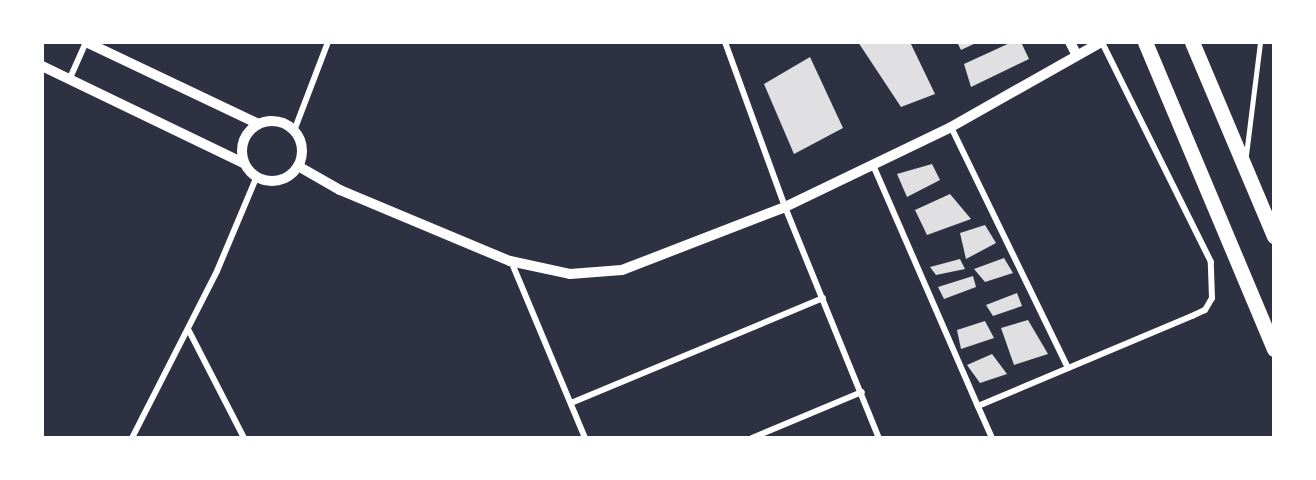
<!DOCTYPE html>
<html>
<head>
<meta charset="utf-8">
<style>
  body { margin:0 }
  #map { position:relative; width:1316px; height:480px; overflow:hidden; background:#2d3142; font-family:Montserrat,sans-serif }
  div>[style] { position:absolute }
  .building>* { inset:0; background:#e0e0e3 }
  .service>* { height:4.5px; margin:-2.25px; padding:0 2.25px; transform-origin:2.25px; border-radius:2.25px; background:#fff }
  .minor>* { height:6px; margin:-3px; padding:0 3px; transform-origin:3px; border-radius:3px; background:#fff }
  .tertiary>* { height:10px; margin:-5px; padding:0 5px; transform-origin:5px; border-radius:5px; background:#fff }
  .tertiary>.ring { margin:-5px; padding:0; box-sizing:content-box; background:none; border:10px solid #fff; border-radius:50% }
  .primary>* { height:15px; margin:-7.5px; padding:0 7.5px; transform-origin:7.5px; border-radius:7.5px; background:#fff }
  span { translate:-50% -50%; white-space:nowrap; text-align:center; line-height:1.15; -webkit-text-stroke:4.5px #fff; paint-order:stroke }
  .frame { position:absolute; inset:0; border:44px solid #fff; pointer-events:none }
</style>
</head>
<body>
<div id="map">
  <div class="building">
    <div style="clip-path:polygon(858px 42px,910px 42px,935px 94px,901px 107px)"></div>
    <div style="clip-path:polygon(957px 42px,978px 42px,961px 50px)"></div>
    <div style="clip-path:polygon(1012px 42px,1021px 42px,1029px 59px,971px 87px,964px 64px)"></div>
    <div style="clip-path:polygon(810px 57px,843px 128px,794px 154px,764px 84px)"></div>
    <div style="clip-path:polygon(932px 164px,940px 180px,907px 197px,897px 174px)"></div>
    <div style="clip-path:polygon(950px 194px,971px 219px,927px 235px,915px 210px)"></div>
    <div style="clip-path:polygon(985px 225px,996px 243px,966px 259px,960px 233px)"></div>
    <div style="clip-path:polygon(1004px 258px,1013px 273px,985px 282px,974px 269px)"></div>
    <div style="clip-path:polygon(960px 259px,965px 269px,936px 275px,930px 267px)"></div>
    <div style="clip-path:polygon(973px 276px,976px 287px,944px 299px,938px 287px)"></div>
    <div style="clip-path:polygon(1017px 293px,1022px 306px,993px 316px,986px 305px)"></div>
    <div style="clip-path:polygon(1028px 320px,1048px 354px,1014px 365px,1001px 328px)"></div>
    <div style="clip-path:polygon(985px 321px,994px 338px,961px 349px,957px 330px)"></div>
    <div style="clip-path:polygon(992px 354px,1007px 374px,980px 383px,967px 365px)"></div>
  </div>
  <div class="service">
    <div style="left:1246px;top:155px;width:114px;rotate:-82.9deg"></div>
  </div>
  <div class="minor">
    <div style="left:725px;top:42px;width:176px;rotate:70deg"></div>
    <div style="left:785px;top:207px;width:249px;rotate:67.9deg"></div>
    <div style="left:70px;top:78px;width:39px;rotate:-66deg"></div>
    <div style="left:951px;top:127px;width:268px;rotate:64.1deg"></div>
    <div style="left:294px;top:131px;width:95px;rotate:-69.1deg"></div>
    <div style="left:873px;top:165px;width:263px;rotate:66.5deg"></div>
    <div style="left:511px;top:261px;width:192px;rotate:67.3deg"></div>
    <div style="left:188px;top:329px;width:123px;rotate:62.8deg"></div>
    <div style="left:571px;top:403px;width:273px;rotate:-22.6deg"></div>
    <div style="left:132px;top:438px;width:187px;rotate:-63deg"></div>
    <div style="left:217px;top:271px;width:103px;rotate:-67.2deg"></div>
    <div style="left:752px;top:438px;width:119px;rotate:-22.7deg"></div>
    <div style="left:992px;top:438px;width:35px;rotate:-114deg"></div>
    <div style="left:978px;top:406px;width:232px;rotate:-22.8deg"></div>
    <div style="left:1192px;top:316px;width:14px;rotate:-25deg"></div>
    <div style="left:1205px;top:310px;width:14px;rotate:-60deg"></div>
    <div style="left:1212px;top:298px;width:36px;rotate:-92deg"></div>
    <div style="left:1211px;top:262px;width:246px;rotate:-116.4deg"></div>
  </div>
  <div class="tertiary">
    <div style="left:86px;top:42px;width:191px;rotate:25.4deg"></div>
    <div style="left:1070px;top:42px;width:13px;rotate:63deg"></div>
    <div style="left:42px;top:66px;width:224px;rotate:25.7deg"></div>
    <div class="ring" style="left:242px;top:121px;width:50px;height:50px"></div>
    <div style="left:298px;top:166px;width:48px;rotate:29.7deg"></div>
    <div style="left:340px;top:190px;width:184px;rotate:22.7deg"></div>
    <div style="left:510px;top:261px;width:61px;rotate:12.2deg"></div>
    <div style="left:570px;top:274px;width:52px;rotate:-4.4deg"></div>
    <div style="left:622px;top:270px;width:175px;rotate:-21.1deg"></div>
    <div style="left:785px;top:207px;width:184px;rotate:-25.7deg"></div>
    <div style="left:951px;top:127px;width:172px;rotate:-29.5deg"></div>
  </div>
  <div class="primary">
    <div style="left:1145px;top:42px;width:333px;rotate:67.2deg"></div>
    <div style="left:1192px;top:42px;width:211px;rotate:67.1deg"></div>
  </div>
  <div class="frame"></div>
</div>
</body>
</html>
